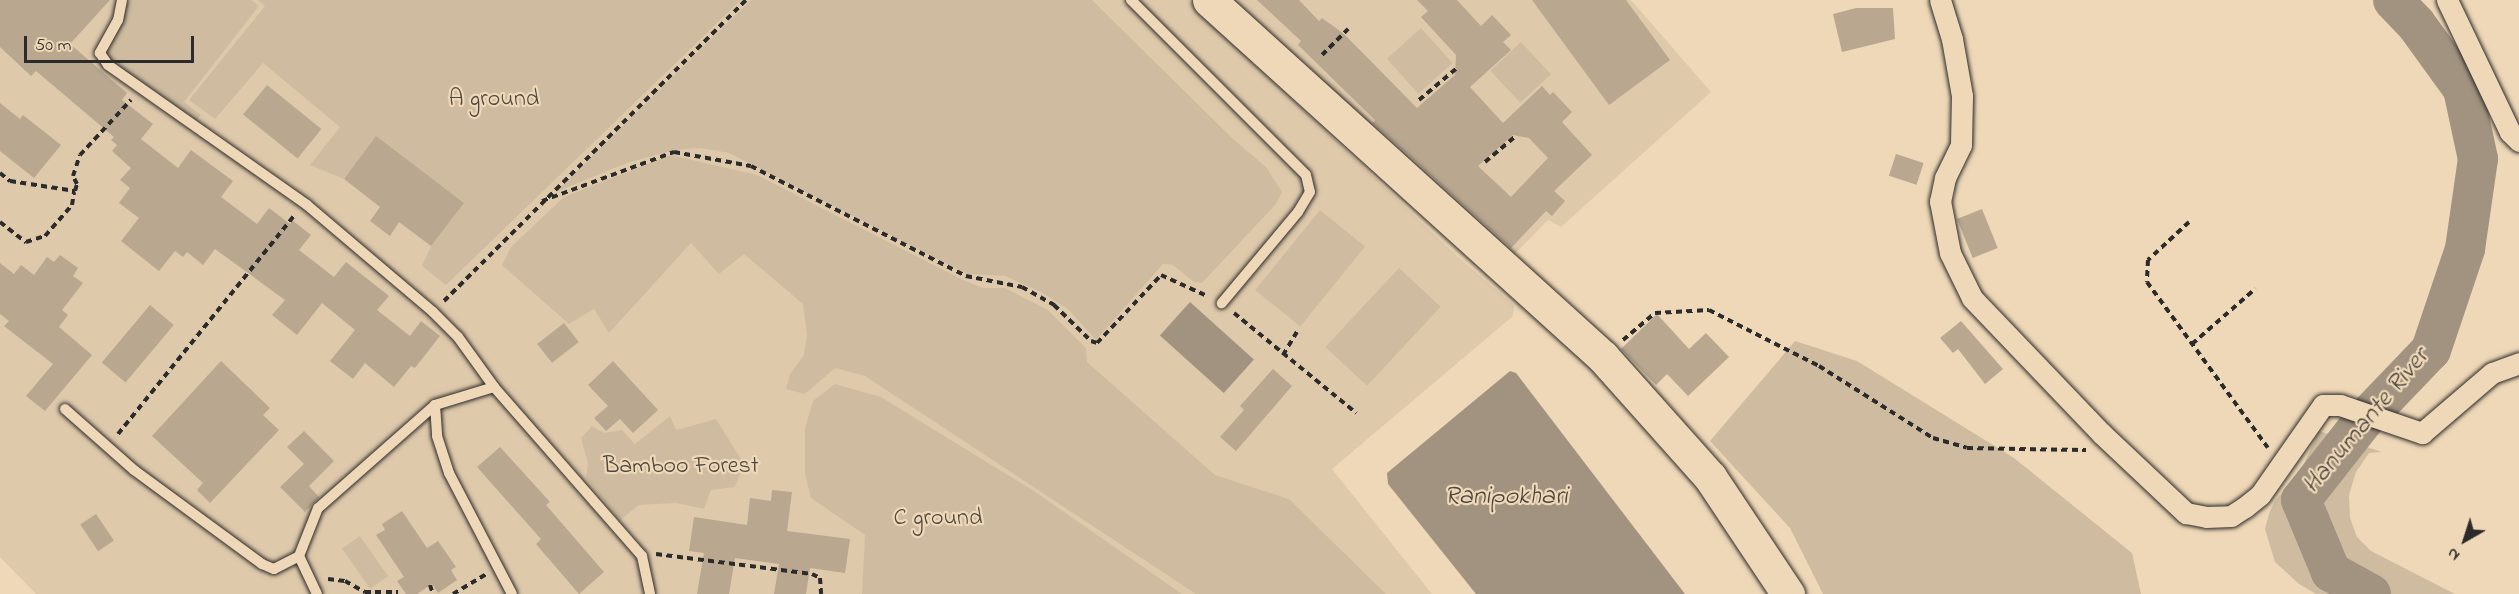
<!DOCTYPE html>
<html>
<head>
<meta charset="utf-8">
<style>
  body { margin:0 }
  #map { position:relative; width:2519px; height:594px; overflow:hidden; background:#efd8b7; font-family:"Indie Flower",sans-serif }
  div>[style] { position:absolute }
  .built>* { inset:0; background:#dfc9ab }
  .green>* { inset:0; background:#cfbca0; transform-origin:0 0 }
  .water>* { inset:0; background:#a29380; transform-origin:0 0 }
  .river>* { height:40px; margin:-20px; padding:0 20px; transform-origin:20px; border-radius:20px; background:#a29380 }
  .building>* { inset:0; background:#b9a790; transform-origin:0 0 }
  .path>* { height:4px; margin-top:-2px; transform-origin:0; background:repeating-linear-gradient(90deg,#2b2b2b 0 6px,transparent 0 10.5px) }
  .roads { filter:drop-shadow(0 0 2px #2b2b2b) drop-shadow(0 0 2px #2b2b2b) }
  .service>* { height:10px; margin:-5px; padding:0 5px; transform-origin:5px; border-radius:5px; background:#efd8b7 }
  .minor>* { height:21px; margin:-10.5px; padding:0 10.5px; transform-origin:10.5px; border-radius:10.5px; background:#efd8b7 }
  .primary>* { height:33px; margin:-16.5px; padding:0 16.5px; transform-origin:16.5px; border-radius:16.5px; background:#efd8b7 }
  span { translate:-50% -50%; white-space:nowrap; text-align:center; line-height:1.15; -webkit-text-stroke:4.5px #efd8b7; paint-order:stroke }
  .park-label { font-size:24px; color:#4c4842 }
  .water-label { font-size:26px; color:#494540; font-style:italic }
  .north { position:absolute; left:2435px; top:510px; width:60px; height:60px; -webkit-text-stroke:4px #efd8b7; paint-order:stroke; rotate:219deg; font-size:16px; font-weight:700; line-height:24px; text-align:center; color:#2b2b2b }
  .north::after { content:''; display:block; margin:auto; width:21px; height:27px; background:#2b2b2b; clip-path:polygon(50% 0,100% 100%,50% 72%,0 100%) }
  .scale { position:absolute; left:24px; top:36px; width:170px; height:27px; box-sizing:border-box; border:3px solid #2b2b2b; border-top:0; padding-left:8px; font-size:18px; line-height:21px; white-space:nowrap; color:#2b2b2b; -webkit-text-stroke:4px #efd8b7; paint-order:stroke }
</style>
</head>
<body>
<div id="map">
  <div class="built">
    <div style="clip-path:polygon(0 0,1188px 0,1458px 257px,1514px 305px,1513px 316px,1332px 469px,1432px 594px,36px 594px,0 557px)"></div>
    <div style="clip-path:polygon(1225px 0,1631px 0,1711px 92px,1561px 227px,1548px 220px,1506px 263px)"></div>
  </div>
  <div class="green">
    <div style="clip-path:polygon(130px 0,251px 0,259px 6px,184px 102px,201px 115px,195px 122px,108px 58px,106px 45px)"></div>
    <div style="clip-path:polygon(257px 0,741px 0,446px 285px,422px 266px,431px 246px,464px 203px,376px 137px,344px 179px,310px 165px,340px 127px,263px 63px,215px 119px,189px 100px,265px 6px)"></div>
    <div style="clip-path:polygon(751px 0,1092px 0,1233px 139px,1266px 167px,1282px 192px,1276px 204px,1202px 283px,1194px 282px,1173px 265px,1163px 264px,1096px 340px,1068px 309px,1041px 292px,1005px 276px,967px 274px,729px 153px,700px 148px,674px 150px,627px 163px,556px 192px)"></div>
    <div style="left:1421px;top:28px;width:47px;height:46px;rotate:48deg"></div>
    <div style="left:1521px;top:42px;width:44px;height:42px;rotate:47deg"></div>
    <div style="clip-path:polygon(671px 155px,757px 175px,963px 280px,983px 288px,1005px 288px,1048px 310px,1086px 348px,1087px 362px,1215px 475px,1289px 499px,1386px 594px,1196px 594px,865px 376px,835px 368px,805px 394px,786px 389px,790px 374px,804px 355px,807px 334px,803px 304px,744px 254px,719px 274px,691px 243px,609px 333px,594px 309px,569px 324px,502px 265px,511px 247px,564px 197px)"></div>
    <div style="left:1320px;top:210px;width:58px;height:103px;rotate:39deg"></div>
    <div style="left:1399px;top:268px;width:57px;height:108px;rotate:43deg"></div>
    <div style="clip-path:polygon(1795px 341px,1857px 361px,2014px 458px,2132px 553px,2141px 594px,1823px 594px,1790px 528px,1710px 441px)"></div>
    <div style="clip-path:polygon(835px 384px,881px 397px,1034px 491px,1182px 594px,862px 594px,865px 535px,811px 498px,805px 474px,805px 428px,813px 401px)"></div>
    <div style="clip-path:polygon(670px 416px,676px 430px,716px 419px,744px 464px,735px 487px,711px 490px,704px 509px,676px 503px,639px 505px,620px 520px,586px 478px,588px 464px,581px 438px,592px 426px,604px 433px,622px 430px,635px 444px)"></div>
    <div style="clip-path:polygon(2319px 431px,2382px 452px,2369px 453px,2356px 472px,2349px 495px,2350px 518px,2357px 537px,2371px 551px,2455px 594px,2316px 594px,2299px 584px,2275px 562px,2265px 529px,2269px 514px,2274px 502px,2301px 470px)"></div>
    <div style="left:360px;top:536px;width:49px;height:22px;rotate:55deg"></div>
  </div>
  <div class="water">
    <div style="left:1190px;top:302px;width:86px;height:45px;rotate:42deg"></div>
    <div style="clip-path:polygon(1510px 371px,1516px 373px,1685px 594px,1476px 594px,1388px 484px,1387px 473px)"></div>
  </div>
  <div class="river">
    <div style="left:2371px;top:594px;width:46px;rotate:-151.2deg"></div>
    <div style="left:2331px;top:572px;width:78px;rotate:-112.6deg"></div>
    <div style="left:2301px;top:500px;width:100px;rotate:-51.9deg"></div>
    <div style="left:2363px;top:421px;width:98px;rotate:-46.2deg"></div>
    <div style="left:2431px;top:350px;width:107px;rotate:-71.4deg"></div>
    <div style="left:2465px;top:249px;width:91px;rotate:-81.8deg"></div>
    <div style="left:2478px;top:159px;width:72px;rotate:-102.1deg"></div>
    <div style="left:2463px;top:89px;width:80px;rotate:-125.9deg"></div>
    <div style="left:2416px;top:24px;width:33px;rotate:-134deg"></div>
  </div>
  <div class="building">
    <div style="clip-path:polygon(0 0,110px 0,70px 44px,127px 93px,122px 100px,153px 124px,141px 139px,178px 168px,191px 150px,233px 181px,221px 197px,257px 224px,269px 208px,290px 224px,292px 220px,311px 235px,299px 250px,334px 277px,346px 262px,389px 296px,377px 310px,410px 336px,421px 321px,440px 336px,415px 368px,411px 366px,394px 387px,365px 363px,353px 379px,330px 361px,355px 330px,322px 303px,297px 335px,272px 315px,285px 300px,215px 249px,203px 265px,187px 252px,183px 257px,175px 251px,159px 271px,121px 241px,139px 218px,119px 203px,130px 188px,120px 180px,131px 168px,112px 151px,117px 145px,111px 140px,114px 137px,36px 71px,31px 76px,0 47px)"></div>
    <div style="clip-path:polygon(evenodd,1257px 0,1299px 0,1319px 21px,1322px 18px,1344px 34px,1417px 108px,1455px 75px,1456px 55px,1421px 17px,1428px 11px,1417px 0,1457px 0,1481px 26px,1492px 15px,1511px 35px,1503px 42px,1511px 50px,1470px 87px,1503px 123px,1542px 86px,1550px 95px,1553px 92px,1572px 112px,1562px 122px,1592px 155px,1554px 191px,1565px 201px,1552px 216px,1546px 211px,1511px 248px,1373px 123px,1375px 120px,1298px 45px,1301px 41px,1257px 0,1513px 135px,1529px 138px,1548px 158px,1511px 197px,1478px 166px,1513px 135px)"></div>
    <div style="clip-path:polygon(1532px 0,1626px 0,1670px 60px,1609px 105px)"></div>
    <div style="clip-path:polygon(1856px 8px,1893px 8px,1895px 39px,1842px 52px,1833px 14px)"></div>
    <div style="left:267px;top:85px;width:70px;height:38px;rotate:39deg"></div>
    <div style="clip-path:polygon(0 103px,20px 119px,23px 115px,61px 145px,34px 178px,0 151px)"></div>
    <div style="clip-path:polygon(376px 136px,464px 203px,431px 246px,399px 222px,390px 236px,370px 221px,380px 207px,344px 179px)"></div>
    <div style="left:1896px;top:154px;width:29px;height:23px;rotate:18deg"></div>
    <div style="left:1982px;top:209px;width:42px;height:27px;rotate:68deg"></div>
    <div style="clip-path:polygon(60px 255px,78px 268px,73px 276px,83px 283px,62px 310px,68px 315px,59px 327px,92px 355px,45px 411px,26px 396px,53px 364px,4px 326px,9px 321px,0 314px,0 263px,14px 274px,21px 265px,34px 275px,47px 257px,54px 262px)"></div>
    <div style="left:150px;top:305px;width:31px;height:75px;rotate:40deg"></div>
    <div style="clip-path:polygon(1657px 314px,1689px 349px,1706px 333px,1729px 357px,1688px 396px,1667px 374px,1656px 385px,1621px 349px)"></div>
    <div style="clip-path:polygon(1961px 321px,2003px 369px,1985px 384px,1958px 349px,1953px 353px,1940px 338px)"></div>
    <div style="left:564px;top:323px;width:24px;height:34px;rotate:52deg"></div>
    <div style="clip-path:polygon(221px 361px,270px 408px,263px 415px,279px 430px,210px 503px,197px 490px,203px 483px,152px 436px)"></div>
    <div style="clip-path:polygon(613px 361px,658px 410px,633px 433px,620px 419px,606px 431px,594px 418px,608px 406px,588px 385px)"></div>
    <div style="clip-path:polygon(1273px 369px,1292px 386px,1236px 451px,1220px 437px,1244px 410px,1240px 406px)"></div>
    <div style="clip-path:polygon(304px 431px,334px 461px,309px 486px,319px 497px,305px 512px,280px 487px,304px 464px,287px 447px)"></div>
    <div style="clip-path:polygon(500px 447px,550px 502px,546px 505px,604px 572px,579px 594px,536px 544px,541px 539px,477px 467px)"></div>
    <div style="clip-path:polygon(772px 490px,792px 492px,787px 531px,850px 539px,845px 573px,810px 568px,806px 594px,774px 594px,779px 564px,735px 558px,729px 594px,697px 594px,704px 553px,689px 551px,694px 517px,747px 525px,750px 498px,771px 501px)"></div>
    <div style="clip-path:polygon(402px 511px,427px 548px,438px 541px,456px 567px,451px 570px,457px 580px,438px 593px,432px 584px,417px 594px,406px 594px,397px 581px,404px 577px,376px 535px,385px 530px,382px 524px)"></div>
    <div style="left:96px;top:514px;width:32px;height:19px;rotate:56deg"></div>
  </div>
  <div class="path">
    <div style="left:1322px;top:55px;width:37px;rotate:-45deg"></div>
    <div style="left:1419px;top:100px;width:50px;rotate:-40.1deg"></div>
    <div style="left:1485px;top:162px;width:42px;rotate:-40.2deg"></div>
    <div style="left:0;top:173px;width:13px;rotate:39deg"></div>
    <div style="left:10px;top:181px;width:66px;rotate:8.7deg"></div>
    <div style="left:75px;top:191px;width:7px;rotate:-74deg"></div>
    <div style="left:77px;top:184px;width:9px;rotate:-117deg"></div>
    <div style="left:73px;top:176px;width:22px;rotate:-72deg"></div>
    <div style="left:80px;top:155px;width:75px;rotate:-47.2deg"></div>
    <div style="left:542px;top:201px;width:141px;rotate:-20.4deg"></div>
    <div style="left:674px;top:152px;width:78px;rotate:10.3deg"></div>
    <div style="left:751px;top:166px;width:242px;rotate:27.1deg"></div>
    <div style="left:966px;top:276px;width:57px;rotate:11.1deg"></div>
    <div style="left:1022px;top:287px;width:37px;rotate:29deg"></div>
    <div style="left:1054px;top:305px;width:52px;rotate:44.2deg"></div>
    <div style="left:1091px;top:341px;width:6px;rotate:18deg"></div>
    <div style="left:1097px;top:343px;width:93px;rotate:-46.7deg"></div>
    <div style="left:1161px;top:275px;width:51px;rotate:24.5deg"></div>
    <div style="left:0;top:222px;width:33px;rotate:38deg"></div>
    <div style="left:26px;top:242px;width:20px;rotate:-18deg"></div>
    <div style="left:45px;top:236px;width:41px;rotate:-48.9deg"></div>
    <div style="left:72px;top:205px;width:13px;rotate:-81deg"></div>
    <div style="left:2189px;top:222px;width:56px;rotate:137.2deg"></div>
    <div style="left:2148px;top:260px;width:22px;rotate:93deg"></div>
    <div style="left:2147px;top:282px;width:205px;rotate:53.9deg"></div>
    <div style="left:444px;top:301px;width:426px;rotate:-44.9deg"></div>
    <div style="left:1234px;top:313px;width:158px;rotate:39.3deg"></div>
    <div style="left:1623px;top:340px;width:42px;rotate:-40.2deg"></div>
    <div style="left:1655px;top:313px;width:54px;rotate:-3.2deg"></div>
    <div style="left:1709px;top:310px;width:123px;rotate:27deg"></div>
    <div style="left:1819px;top:366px;width:135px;rotate:32.3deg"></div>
    <div style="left:1933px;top:438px;width:35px;rotate:16deg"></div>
    <div style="left:1967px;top:448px;width:119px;rotate:1deg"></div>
    <div style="left:2192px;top:344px;width:84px;rotate:-41.1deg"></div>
    <div style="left:1283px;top:355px;width:27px;rotate:-59deg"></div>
    <div style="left:118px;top:434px;width:280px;rotate:-51.1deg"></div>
    <div style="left:656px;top:554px;width:157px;rotate:7.3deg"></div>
    <div style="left:812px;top:574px;width:9px;rotate:27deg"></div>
    <div style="left:820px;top:578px;width:16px;rotate:86deg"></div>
    <div style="left:328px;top:579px;width:17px;rotate:7deg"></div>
    <div style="left:345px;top:581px;width:23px;rotate:29deg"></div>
    <div style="left:365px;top:592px;width:33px"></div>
    <div style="left:430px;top:585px;width:9px;rotate:72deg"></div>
    <div style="left:453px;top:594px;width:39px;rotate:-31deg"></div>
  </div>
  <div class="roads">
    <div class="service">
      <div style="left:122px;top:0;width:20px;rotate:101deg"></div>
      <div style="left:118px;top:20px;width:38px;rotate:119deg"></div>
      <div style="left:100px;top:53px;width:14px;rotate:56deg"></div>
      <div style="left:108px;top:65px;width:243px;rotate:35.1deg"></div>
      <div style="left:307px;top:205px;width:165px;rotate:40.3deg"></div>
      <div style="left:433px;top:312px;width:35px;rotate:45deg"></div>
      <div style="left:458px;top:337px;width:62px;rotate:54.2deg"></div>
      <div style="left:494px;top:387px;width:62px;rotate:163deg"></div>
      <div style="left:435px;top:405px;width:156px;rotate:138.6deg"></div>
      <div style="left:318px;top:508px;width:52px;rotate:111.6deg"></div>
      <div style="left:299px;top:556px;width:42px;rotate:64.7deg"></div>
      <div style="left:1131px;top:0;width:247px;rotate:45deg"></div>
      <div style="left:1306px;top:175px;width:17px;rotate:77deg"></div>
      <div style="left:1310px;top:192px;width:23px;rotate:121deg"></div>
      <div style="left:1298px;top:212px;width:119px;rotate:129.9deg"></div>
      <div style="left:494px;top:387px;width:225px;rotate:48.8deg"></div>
      <div style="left:642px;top:556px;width:39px;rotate:78deg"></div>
      <div style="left:435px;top:405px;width:31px;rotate:86deg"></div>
      <div style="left:437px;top:436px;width:39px;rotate:72deg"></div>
      <div style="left:449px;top:473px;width:136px;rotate:62.5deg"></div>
      <div style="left:65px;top:409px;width:92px;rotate:41.5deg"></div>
      <div style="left:134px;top:470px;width:159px;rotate:36.3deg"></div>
      <div style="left:262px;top:564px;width:13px;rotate:23deg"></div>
      <div style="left:274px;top:569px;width:28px;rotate:-27deg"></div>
    </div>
    <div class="minor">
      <div style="left:1940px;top:0;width:41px;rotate:72.9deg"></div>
      <div style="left:1952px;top:39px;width:58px;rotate:80deg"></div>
      <div style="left:1962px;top:96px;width:49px;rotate:91.2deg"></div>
      <div style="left:1961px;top:145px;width:37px;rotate:116deg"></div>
      <div style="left:1945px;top:178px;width:24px;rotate:102deg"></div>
      <div style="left:1940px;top:201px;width:53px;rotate:79.1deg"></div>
      <div style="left:1950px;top:253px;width:50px;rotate:63.9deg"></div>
      <div style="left:1972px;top:298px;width:187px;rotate:46.3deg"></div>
      <div style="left:2101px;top:433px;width:117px;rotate:43.3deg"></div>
      <div style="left:2186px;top:513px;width:20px;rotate:11deg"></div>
      <div style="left:2206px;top:517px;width:25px;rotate:-2deg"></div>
      <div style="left:2231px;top:516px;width:17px;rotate:-33deg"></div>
      <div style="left:2245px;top:507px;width:19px;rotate:-39deg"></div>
      <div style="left:2260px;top:495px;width:110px;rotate:-55deg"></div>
      <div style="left:2323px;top:405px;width:17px"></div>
      <div style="left:2340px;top:405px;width:87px;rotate:18.9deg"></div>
      <div style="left:2422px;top:433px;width:92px;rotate:-40.6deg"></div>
      <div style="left:2492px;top:373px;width:29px;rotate:-20deg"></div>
      <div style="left:2447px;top:0;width:146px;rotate:64.5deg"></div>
      <div style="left:2510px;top:132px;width:13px;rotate:45deg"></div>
    </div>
    <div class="primary">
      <div style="left:1209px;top:0;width:532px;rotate:42.18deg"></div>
      <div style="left:1603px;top:357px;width:161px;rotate:48.3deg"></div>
      <div style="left:1710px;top:477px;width:141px;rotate:56.3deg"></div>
    </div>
  </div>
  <div class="park-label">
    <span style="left:494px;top:100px">A ground</span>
    <span style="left:681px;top:467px">Bamboo Forest</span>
    <span style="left:938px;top:519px">C ground</span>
  </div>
  <div class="water-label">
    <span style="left:2367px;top:422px;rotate:-50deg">Hanumante River</span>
    <span style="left:1506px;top:498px">Ranipokhari</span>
  </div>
  <div class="north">N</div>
  <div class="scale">50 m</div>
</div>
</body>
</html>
